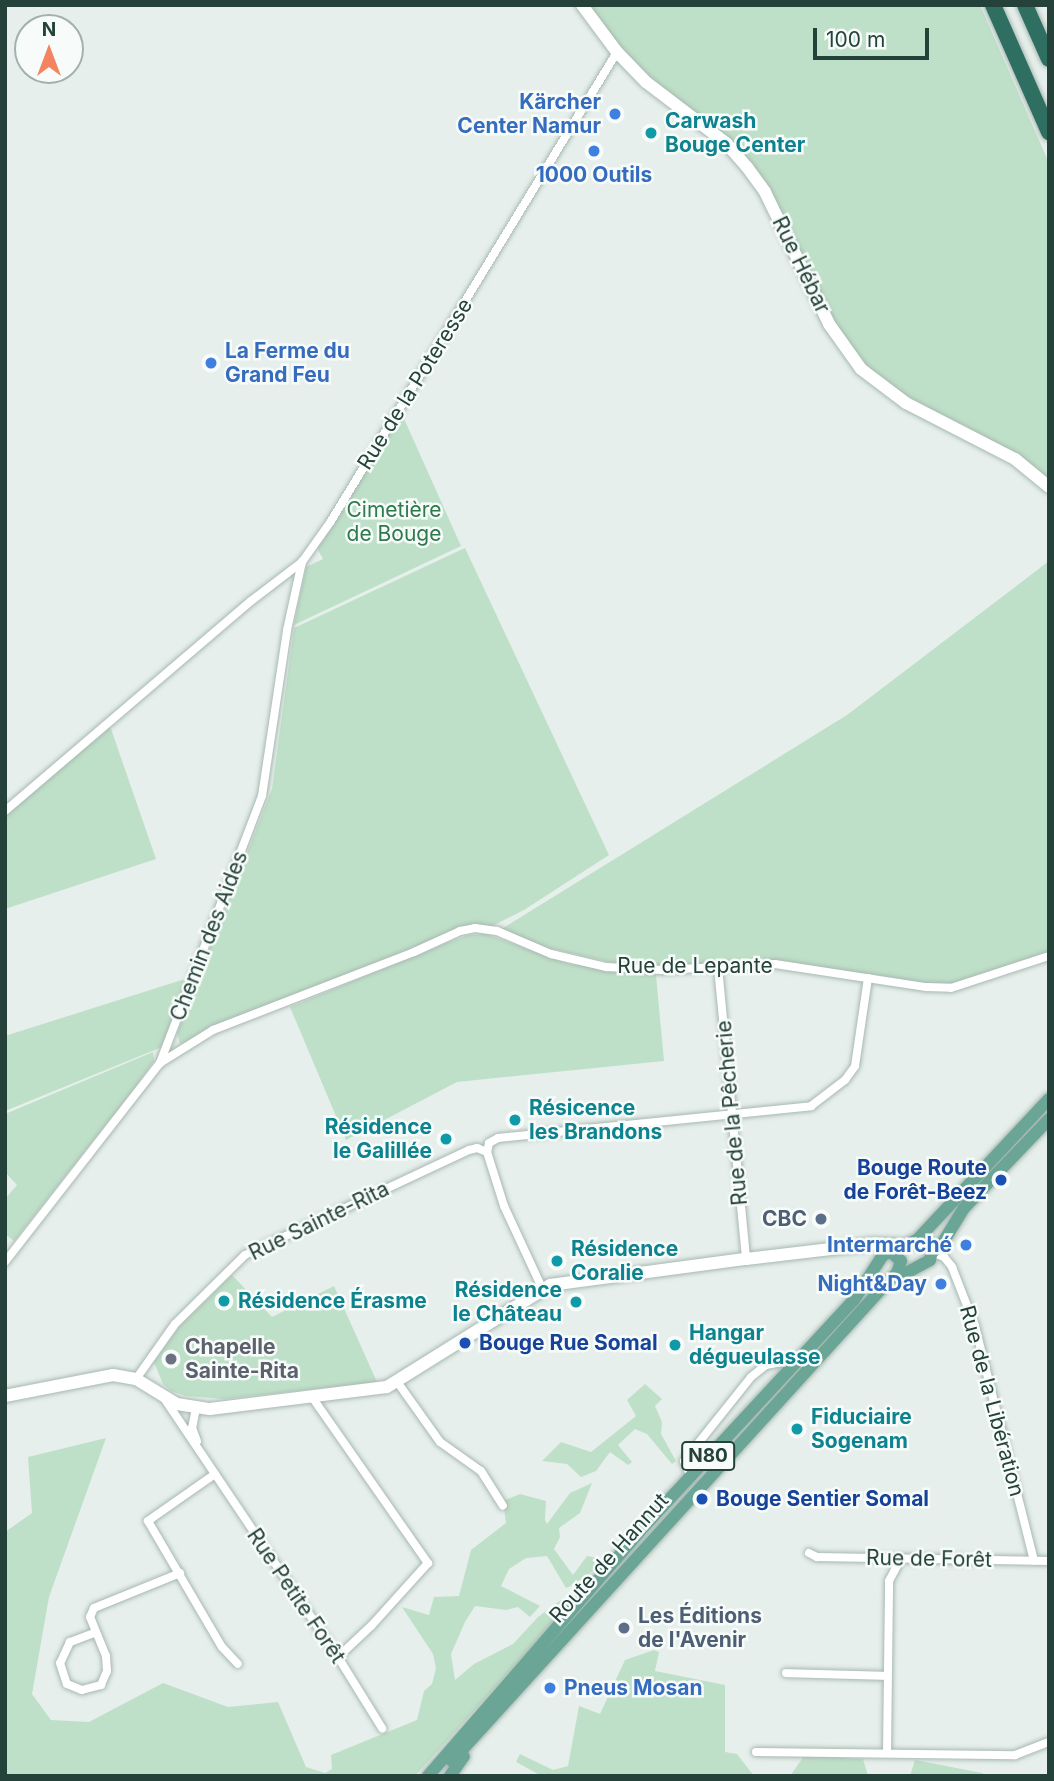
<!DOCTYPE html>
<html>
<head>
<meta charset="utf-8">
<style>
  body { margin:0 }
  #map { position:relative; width:1054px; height:1781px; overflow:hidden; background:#e6efeb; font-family:Inter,sans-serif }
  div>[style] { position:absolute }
  .green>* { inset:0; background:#bfe0c8 }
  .roads { filter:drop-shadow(0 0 2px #a8b8b2) drop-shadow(0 0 2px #a8b8b2) }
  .street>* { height:8px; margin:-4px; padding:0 4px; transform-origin:4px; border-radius:4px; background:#fff }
  .secondary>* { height:12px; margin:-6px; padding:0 6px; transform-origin:6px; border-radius:6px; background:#fff }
  .primary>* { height:12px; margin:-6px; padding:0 6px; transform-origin:6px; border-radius:6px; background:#6aa596 }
  .highway>* { height:16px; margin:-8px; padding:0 8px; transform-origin:8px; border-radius:8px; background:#2f6f62 }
  .dots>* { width:19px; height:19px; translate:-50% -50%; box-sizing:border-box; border:4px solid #f7fbf9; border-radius:50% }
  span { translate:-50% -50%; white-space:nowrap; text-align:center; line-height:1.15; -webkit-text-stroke:5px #f7fbf9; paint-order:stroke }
  .shield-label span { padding:2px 5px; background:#f7fbf9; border:2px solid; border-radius:5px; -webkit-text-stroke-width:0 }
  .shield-label { font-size:19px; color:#24423a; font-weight:700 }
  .shop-label { font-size:21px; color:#366cbe; font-weight:700 }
  .right { translate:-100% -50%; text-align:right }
  .left { translate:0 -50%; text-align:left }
  .culture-label { font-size:21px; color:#0d838f; font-weight:700 }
  .street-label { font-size:21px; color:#24423a }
  .park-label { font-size:21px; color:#2d7a4b }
  .transit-label { font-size:21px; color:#164399; font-weight:700 }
  .service-label { font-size:21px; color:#4e5e75; font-weight:700 }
  .worship-label { font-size:21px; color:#5b616d; font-weight:700 }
  .frame { position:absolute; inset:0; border:7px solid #24423a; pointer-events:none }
  .north { position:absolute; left:14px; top:14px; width:70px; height:70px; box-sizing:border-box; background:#f7fbf9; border:2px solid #a3b1ad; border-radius:50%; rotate:0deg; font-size:19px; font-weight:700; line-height:28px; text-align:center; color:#24423a }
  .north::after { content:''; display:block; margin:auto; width:24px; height:32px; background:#f4845f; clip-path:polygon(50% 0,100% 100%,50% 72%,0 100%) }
  .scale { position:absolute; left:813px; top:28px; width:116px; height:32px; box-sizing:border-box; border:4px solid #24423a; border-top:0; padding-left:9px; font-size:21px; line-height:24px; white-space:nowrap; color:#24423a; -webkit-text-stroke:5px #f7fbf9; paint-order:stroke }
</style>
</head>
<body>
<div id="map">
  <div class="green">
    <div style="clip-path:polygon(589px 5px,980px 5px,1049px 163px,1049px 482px,875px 377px,838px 331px,752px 166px,653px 82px,621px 50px)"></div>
    <div style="clip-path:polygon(401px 412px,461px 546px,294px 625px,306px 567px,323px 559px,317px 548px)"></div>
    <div style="clip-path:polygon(465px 548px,609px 855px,524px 910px,490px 927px,467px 927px,180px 1044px,177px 1033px,272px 789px,294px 628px)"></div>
    <div style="clip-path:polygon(1049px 561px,1049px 955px,959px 983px,939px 986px,775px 961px,665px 966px,615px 963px,539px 946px,500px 930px,847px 715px)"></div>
    <div style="clip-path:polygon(110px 726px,156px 859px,5px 909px,5px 815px)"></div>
    <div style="clip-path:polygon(486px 934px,569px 964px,656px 975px,664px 1061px,457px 1082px,346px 1140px,290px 1007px,449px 942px,469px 935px)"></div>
    <div style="clip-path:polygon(188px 978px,162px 1047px,5px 1111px,5px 1036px)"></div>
    <div style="clip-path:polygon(153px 1052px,154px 1061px,134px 1089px,14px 1241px,5px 1234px,5px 1199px,17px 1185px,5px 1172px,5px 1114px)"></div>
    <div style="clip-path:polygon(232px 1275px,272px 1317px,334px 1286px,377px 1382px,224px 1399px,186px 1396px,171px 1391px,163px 1384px,154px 1362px,179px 1327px)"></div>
    <div style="clip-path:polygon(645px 1384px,662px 1399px,655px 1406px,662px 1422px,661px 1434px,676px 1461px,672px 1464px,647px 1434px,635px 1429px,618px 1445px,632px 1462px,628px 1465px,610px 1452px,596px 1471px,581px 1477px,567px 1464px,542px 1461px,561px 1442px,591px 1452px,636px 1416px,627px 1400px)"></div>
    <div style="clip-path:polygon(106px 1438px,49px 1597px,32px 1694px,51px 1720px,89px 1722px,163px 1683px,228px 1707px,278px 1702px,306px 1767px,325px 1773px,332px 1769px,331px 1755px,417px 1720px,424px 1691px,432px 1684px,436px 1668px,433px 1654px,402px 1607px,429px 1615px,434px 1597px,459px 1596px,471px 1550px,506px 1523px,503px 1501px,520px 1494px,546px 1501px,545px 1520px,547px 1524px,570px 1493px,592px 1483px,580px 1513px,559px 1528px,560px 1537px,554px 1549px,573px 1575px,587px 1556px,597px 1558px,594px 1569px,584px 1580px,566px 1588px,547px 1556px,526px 1558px,509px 1569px,501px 1586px,540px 1606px,530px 1617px,518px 1607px,506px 1610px,475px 1606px,465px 1622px,451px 1654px,455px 1680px,474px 1664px,513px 1644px,538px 1617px,561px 1600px,567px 1602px,555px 1621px,415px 1776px,5px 1776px,5px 1532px,32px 1513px,28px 1457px)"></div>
    <div style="clip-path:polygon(654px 1650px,659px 1652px,655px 1671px,725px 1685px,725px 1752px,737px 1754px,754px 1776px,534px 1776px,538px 1774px,516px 1762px,520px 1754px,553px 1770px,568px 1766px,579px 1706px,600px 1714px,625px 1660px)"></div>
    <div style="clip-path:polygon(804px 1756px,863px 1759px,868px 1776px,790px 1776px)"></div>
    <div style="clip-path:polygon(915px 1760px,982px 1773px,987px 1776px,910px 1776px)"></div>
  </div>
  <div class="roads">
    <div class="street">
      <div style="left:5px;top:811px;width:323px;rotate:-40.5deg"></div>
      <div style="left:251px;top:601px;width:64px;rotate:-37.4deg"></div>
      <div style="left:302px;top:562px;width:50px;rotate:-54.7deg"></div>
      <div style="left:331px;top:521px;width:549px;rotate:-58.62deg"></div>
      <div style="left:718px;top:967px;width:293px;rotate:84.5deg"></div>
      <div style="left:160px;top:1063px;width:62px;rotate:-31.9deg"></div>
      <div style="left:213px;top:1030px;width:216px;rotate:-21.2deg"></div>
      <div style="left:414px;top:952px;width:51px;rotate:-24.5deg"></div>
      <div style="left:460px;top:931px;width:15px;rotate:-11deg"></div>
      <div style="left:475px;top:928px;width:22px;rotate:8deg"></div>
      <div style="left:497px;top:931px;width:59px;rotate:23.1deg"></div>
      <div style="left:551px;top:954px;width:57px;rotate:13.3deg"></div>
      <div style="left:606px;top:967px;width:56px;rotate:3.1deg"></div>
      <div style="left:662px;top:970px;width:113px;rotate:-3deg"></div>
      <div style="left:775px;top:964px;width:153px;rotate:8.7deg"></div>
      <div style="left:926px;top:987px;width:25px;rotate:2deg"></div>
      <div style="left:951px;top:988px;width:103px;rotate:-18.1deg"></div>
      <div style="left:487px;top:1152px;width:9px;rotate:-77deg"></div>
      <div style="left:489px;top:1143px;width:10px;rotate:-29deg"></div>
      <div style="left:498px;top:1138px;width:315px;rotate:-5.8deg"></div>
      <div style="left:811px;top:1106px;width:43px;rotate:-37.4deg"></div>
      <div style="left:845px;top:1080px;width:17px;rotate:-54deg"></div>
      <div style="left:855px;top:1066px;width:89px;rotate:-81.6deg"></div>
      <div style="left:487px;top:1152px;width:57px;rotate:72.5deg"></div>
      <div style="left:504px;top:1206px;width:90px;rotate:65.1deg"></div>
      <div style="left:934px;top:1253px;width:11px;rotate:22deg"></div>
      <div style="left:944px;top:1257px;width:13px;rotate:51deg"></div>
      <div style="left:952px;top:1267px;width:63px;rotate:68.7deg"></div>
      <div style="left:975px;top:1326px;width:242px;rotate:75.9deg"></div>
      <div style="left:5px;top:1262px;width:252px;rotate:-52.1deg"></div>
      <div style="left:160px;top:1063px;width:286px;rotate:-69.1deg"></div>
      <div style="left:262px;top:796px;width:168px;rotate:-81.4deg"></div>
      <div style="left:287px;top:630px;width:70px;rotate:-77.6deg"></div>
      <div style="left:136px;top:1379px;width:67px;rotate:-54.7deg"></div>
      <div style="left:175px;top:1324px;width:98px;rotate:-44.6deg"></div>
      <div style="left:245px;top:1255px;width:247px;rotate:-25.1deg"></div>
      <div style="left:469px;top:1150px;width:8px;rotate:-14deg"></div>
      <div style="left:477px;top:1148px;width:11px;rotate:22deg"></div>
      <div style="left:398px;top:1383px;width:72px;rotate:54.6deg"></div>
      <div style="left:440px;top:1442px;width:50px;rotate:35.3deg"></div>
      <div style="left:481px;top:1471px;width:41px;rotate:57.8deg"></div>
      <div style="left:312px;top:1397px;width:203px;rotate:55.1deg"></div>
      <div style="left:428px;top:1563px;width:84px;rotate:132.1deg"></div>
      <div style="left:372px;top:1625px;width:47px;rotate:136.7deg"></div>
      <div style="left:164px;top:1398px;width:312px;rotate:56.1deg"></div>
      <div style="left:338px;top:1657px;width:84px;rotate:58.2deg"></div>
      <div style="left:196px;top:1408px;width:20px;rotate:101deg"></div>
      <div style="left:192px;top:1428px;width:14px;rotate:69deg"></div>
      <div style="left:215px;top:1474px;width:82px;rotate:145deg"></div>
      <div style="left:148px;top:1521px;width:146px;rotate:59.6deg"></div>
      <div style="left:222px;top:1647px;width:23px;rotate:47deg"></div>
      <div style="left:690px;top:1475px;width:15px;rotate:-113deg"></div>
      <div style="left:684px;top:1461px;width:107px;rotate:-51.4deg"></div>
      <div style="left:751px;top:1377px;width:19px;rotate:-39deg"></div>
      <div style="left:766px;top:1365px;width:36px;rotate:-11deg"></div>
      <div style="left:809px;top:1553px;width:9px;rotate:27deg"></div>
      <div style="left:817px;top:1557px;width:232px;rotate:1deg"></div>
      <div style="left:94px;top:1633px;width:26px;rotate:159deg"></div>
      <div style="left:70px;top:1642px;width:23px;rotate:115deg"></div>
      <div style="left:60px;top:1663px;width:22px;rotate:72deg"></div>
      <div style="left:67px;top:1684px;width:16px;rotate:22deg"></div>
      <div style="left:82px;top:1690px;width:20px;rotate:-15deg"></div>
      <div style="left:101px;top:1685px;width:15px;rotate:-67deg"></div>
      <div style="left:107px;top:1671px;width:15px;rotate:-94deg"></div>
      <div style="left:106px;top:1656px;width:42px;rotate:-112.3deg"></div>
      <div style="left:90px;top:1617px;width:10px;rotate:-66deg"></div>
      <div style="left:94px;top:1608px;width:93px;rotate:-22.1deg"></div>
      <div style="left:786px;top:1673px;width:101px;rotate:1.7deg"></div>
      <div style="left:756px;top:1752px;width:259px;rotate:0.7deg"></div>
      <div style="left:1015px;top:1755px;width:36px;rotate:-21deg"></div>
      <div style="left:887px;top:1753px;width:172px;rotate:-89.3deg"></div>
      <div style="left:889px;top:1581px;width:26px;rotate:-62deg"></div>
    </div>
    <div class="secondary">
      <div style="left:582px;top:5px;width:59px;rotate:53.3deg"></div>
      <div style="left:617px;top:52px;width:42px;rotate:46deg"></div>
      <div style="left:646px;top:82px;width:101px;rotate:37.3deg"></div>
      <div style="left:726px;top:143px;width:32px;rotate:49deg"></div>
      <div style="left:747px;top:167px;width:31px;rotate:54deg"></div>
      <div style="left:765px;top:192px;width:147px;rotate:64.1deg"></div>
      <div style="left:829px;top:324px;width:55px;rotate:54.6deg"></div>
      <div style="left:861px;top:369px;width:56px;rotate:37.1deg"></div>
      <div style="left:906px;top:403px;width:123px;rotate:27.2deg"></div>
      <div style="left:1015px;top:459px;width:44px;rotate:39.5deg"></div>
      <div style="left:5px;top:1396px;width:110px;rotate:-11deg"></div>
      <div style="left:113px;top:1375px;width:23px;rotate:10deg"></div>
      <div style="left:136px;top:1379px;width:48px;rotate:31.4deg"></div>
      <div style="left:177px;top:1404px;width:33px;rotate:9deg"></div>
      <div style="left:210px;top:1409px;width:178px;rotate:-7.1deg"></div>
      <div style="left:387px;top:1387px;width:192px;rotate:-32deg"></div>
      <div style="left:550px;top:1285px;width:198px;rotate:-7.6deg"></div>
      <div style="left:746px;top:1259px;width:128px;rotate:-6.7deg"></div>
      <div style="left:873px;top:1244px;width:29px;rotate:2deg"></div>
    </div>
    <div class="primary">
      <div style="left:934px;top:1251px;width:11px;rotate:-41deg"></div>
      <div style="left:942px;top:1244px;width:42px;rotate:-58.6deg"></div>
      <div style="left:964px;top:1208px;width:123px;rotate:-46.3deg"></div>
      <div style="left:891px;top:1252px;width:13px;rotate:42deg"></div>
      <div style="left:901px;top:1261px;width:13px;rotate:108deg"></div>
      <div style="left:452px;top:1761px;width:641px;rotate:-47.72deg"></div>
      <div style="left:883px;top:1287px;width:20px;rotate:-45deg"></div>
      <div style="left:897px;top:1273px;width:9px"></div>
      <div style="left:906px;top:1273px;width:27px;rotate:-28deg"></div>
      <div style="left:930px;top:1260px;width:14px;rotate:-78deg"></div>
      <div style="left:933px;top:1246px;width:9px;rotate:-139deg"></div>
      <div style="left:926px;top:1240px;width:9px;rotate:180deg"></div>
      <div style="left:428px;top:1776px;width:323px;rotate:-49.1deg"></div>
      <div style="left:639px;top:1532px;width:316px;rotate:-47.2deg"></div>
      <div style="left:854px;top:1300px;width:54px;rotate:-57.2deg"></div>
      <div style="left:883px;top:1255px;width:37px;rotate:-24deg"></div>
      <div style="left:917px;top:1240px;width:193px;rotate:-46.9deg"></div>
      <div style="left:450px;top:1776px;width:24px;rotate:-55deg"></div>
    </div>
    <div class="highway">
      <div style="left:993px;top:5px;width:139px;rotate:66.2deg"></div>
      <div style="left:1025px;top:5px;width:59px;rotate:66deg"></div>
    </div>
  </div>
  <div class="dots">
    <div style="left:615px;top:114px;background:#3f7fe0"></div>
    <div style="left:651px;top:133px;background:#0f9aa8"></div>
    <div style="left:594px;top:151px;background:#3f7fe0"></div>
    <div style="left:211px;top:363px;background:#3f7fe0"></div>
    <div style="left:515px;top:1120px;background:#0f9aa8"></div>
    <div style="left:446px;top:1139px;background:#0f9aa8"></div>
    <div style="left:1001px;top:1180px;background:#1a4fb4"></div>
    <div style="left:821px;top:1219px;background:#5c6f8a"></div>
    <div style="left:966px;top:1245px;background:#3f7fe0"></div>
    <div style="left:557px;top:1261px;background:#0f9aa8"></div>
    <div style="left:941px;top:1284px;background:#3f7fe0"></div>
    <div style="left:224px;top:1301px;background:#0f9aa8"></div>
    <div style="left:576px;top:1302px;background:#0f9aa8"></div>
    <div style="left:465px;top:1343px;background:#1a4fb4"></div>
    <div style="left:675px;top:1345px;background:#0f9aa8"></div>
    <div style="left:171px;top:1359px;background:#6b7280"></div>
    <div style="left:797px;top:1429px;background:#0f9aa8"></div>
    <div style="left:702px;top:1499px;background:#1a4fb4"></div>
    <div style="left:624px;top:1628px;background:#5c6f8a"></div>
    <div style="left:550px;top:1688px;background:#3f7fe0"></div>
  </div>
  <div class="shield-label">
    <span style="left:708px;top:1456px">N80</span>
  </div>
  <div class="shop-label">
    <span class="right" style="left:601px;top:114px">Kärcher<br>Center Namur</span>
    <span style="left:594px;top:175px">1000 Outils</span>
    <span class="left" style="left:225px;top:363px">La Ferme du<br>Grand Feu</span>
    <span class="right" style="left:952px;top:1245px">Intermarché</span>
    <span class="right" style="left:927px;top:1284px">Night&amp;Day</span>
    <span class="left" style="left:564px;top:1688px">Pneus Mosan</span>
  </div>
  <div class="culture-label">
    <span class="left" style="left:665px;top:133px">Carwash<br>Bouge Center</span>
    <span class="left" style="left:529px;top:1120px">Résicence<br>les Brandons</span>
    <span class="right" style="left:432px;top:1139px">Résidence<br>le Galillée</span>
    <span class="left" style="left:571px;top:1261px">Résidence<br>Coralie</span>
    <span class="right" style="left:562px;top:1302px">Résidence<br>le Château</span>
    <span class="left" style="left:238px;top:1301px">Résidence Érasme</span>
    <span class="left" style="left:689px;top:1345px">Hangar<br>dégueulasse</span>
    <span class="left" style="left:811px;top:1429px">Fiduciaire<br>Sogenam</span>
  </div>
  <div class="street-label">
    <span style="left:801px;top:265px;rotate:64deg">Rue Hébar</span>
    <span style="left:415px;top:384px;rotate:-58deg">Rue de la Poteresse</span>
    <span style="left:209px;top:936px;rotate:-69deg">Chemin des Aides</span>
    <span style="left:695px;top:966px">Rue de Lepante</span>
    <span style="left:732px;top:1113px;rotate:-95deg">Rue de la Pêcherie</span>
    <span style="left:319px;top:1221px;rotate:-26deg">Rue Sainte-Rita</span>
    <span style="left:992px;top:1401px;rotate:75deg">Rue de la Libération</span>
    <span style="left:609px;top:1558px;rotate:-48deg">Route de Hannut</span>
    <span style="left:929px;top:1559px;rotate:1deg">Rue de Forêt</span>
    <span style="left:296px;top:1596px;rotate:56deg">Rue Petite Forêt</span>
  </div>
  <div class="park-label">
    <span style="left:394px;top:522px">Cimetière<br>de Bouge</span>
  </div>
  <div class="transit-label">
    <span class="right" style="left:987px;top:1180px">Bouge Route<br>de Forêt-Beez</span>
    <span class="left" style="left:479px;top:1343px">Bouge Rue Somal</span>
    <span class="left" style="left:716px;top:1499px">Bouge Sentier Somal</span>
  </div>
  <div class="service-label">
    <span class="right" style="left:807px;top:1219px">CBC</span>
    <span class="left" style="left:638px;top:1628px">Les Éditions<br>de l'Avenir</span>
  </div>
  <div class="worship-label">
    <span class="left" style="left:185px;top:1359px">Chapelle<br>Sainte-Rita</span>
  </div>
  <div class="frame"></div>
  <div class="north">N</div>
  <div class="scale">100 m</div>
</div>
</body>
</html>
